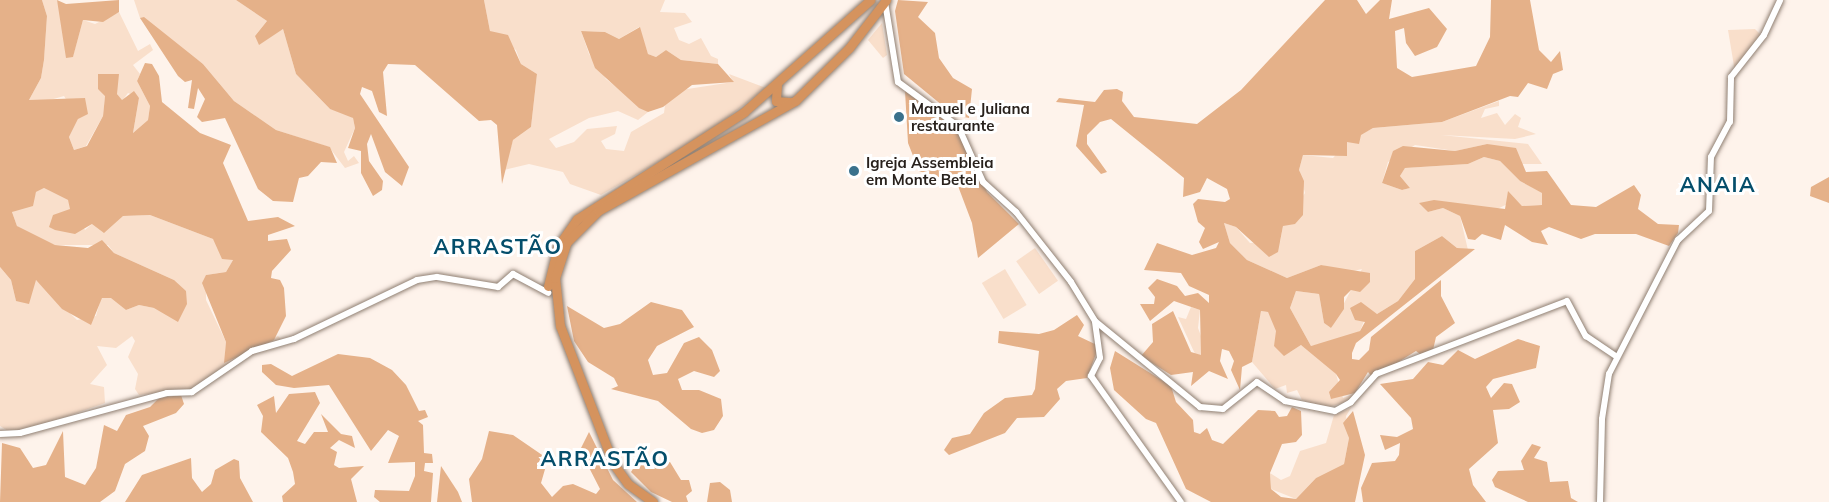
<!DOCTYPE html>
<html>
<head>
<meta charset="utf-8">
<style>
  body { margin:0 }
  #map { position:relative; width:1829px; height:502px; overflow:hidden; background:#fef3eb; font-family:Mulish,sans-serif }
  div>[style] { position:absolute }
  .green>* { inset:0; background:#f9dfcb; transform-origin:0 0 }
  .forest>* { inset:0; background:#e5b189 }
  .roads { filter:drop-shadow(0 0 2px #8f7f72) drop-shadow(0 0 2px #8f7f72) }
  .minor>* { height:6px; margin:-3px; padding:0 3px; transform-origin:3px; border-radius:3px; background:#fff }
  .highway>* { height:9px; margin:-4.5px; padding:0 4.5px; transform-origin:4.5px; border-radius:4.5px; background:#d5935e }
  .dots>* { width:16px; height:16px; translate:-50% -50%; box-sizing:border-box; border:3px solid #fff; border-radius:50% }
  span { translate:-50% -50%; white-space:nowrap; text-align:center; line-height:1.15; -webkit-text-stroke:6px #fff; paint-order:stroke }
  .poi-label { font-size:15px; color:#28211c; font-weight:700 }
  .left { translate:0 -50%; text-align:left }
  .district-label { font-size:21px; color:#044e6b; font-weight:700; letter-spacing:1.5px }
</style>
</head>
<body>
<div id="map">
  <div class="green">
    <div style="clip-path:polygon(42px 0,57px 0,73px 56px,83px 20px,95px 24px,119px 12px,138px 51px,150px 44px,153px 50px,133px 65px,140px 74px,137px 81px,150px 106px,148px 120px,133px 133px,139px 98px,128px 93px,122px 101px,117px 94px,105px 96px,103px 116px,86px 146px,74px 150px,69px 137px,78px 119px,64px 96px,43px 102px,29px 100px,41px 78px,44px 60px,47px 16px)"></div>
    <div style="clip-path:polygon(134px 0,236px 0,267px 21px,255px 36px,283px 29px,296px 74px,330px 109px,346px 111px,353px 118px,355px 128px,344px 152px,348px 161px,354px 156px,359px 163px,345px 168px,329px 147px,276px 130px,234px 101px,203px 64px,140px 18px)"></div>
    <div style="clip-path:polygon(484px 0,665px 0,660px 12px,685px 13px,692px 22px,674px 28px,679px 40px,689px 44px,701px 38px,711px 56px,718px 59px,718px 64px,681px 60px,666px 50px,656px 57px,648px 54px,639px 27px,619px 39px,605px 32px,581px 31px,589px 54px,606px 79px,648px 112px,638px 120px,618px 111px,589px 118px,549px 139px,556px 148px,574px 142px,587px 129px,617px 126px,615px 134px,601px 141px,606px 149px,624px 151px,631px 132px,664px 113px,665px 105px,681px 90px,733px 82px,729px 74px,766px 88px,702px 137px,601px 195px,570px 184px,563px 172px,529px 164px,504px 170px,513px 140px,531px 127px,537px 74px,521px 64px,516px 50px,490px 31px)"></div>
    <div style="clip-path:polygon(882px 23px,887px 55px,883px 58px,868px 40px)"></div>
    <div style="clip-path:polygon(1755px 29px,1763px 37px,1735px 72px,1728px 30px)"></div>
    <div style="clip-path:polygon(1499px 101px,1499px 106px,1485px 109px,1481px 118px,1497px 113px,1505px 125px,1515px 114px,1521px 118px,1518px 127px,1536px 134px,1515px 139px,1441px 135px,1528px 144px,1542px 164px,1522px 164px,1487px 144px,1455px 151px,1415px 145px,1388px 162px,1382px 183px,1402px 190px,1410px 188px,1400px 176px,1405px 168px,1468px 164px,1484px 157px,1500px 161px,1520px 181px,1543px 193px,1542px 205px,1522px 206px,1516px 200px,1495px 210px,1420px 203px,1428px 212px,1443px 208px,1460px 216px,1468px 250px,1457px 248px,1442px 236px,1415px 251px,1415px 279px,1398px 301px,1377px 314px,1368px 311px,1360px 331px,1346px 338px,1311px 346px,1290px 308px,1296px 291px,1319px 294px,1324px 323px,1331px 328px,1362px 269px,1349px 272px,1321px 265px,1287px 278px,1247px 260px,1230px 243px,1224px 223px,1236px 227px,1250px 243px,1280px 242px,1283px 226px,1305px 193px,1299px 170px,1303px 155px,1333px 158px,1347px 142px,1373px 128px,1442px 122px)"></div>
    <div style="clip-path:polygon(44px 188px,68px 200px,85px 230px,92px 224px,123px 216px,150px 215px,213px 239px,233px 260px,226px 272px,206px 275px,206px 300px,226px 342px,225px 362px,278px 336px,281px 339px,192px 389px,139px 395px,135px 389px,138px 374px,128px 357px,135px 341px,132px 336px,116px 348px,97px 346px,107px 365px,90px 384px,104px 387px,105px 403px,34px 428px,8px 431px,0 426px,0 267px,11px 280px,16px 301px,36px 280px,77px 320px,96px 316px,101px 298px,111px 297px,126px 310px,139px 305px,154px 308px,174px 280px,114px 253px,108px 245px,55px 245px,30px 236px,17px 226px,12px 212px,33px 201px,36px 192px)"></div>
    <div style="left:1035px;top:248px;width:40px;height:23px;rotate:55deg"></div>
    <div style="left:1005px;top:269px;width:42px;height:27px;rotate:59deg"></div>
    <div style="clip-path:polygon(1191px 307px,1200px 310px,1198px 328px,1204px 344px,1201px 356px,1196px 356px,1178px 317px,1186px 319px)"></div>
    <div style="clip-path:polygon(1261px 311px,1268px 312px,1290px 352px,1301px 345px,1311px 351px,1336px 374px,1343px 398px,1355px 393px,1351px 401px,1324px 408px,1302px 400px,1297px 390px,1287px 393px,1286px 385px,1275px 389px,1252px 362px)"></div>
    <div style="clip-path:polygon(1351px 408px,1346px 416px,1349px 438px,1344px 464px,1316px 478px,1296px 499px,1271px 489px,1270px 473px,1281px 480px,1290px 476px,1300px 451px,1326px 443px,1334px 415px)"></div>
  </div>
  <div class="forest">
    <div style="clip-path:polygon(0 0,42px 0,47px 16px,44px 60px,41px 78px,29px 100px,85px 98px,88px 114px,78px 119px,69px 137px,74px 150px,87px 146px,103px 116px,105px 96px,98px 89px,98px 74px,119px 74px,117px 94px,122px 100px,134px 91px,139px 98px,133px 133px,148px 120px,150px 106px,137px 81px,145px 63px,152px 64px,159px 76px,162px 102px,200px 133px,231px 145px,223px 163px,248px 221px,278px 217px,295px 226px,268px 235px,268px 241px,287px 239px,291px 250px,272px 271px,271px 278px,280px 280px,284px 288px,286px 316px,274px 340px,224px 363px,226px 342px,202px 283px,206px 275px,226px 272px,233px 260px,222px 259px,213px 239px,150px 215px,123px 216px,104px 233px,92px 224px,75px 234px,55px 230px,49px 227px,53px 215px,70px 209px,68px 200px,44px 188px,36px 192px,33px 206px,12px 212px,17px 226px,55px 245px,88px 248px,102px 240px,114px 253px,174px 280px,186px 291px,187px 304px,178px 322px,154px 308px,139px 305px,126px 310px,111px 298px,102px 298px,91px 325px,62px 309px,36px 280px,29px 304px,16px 301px,11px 280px,0 267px)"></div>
    <div style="clip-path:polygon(57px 0,66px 4px,119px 0,119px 12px,103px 22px,83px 20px,73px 57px,66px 58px)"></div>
    <div style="clip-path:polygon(236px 0,484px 0,490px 31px,508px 35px,521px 64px,537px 74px,531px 127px,513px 140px,502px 184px,497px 125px,491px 120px,479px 121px,415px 65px,388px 64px,383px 72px,387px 116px,379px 112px,372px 91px,362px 87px,360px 94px,409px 167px,402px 186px,385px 172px,371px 134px,367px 144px,369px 161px,383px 181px,382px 190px,373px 196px,361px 173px,361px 151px,348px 148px,355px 128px,353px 118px,330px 109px,296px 74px,283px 29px,259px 45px,255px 36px,267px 21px)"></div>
    <div style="clip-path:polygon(898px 0,928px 2px,918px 17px,935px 33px,939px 58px,953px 78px,972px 89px,969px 118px,954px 115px,904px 74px,895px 11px)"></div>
    <div style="clip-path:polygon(1325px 0,1357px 0,1366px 14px,1380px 0,1392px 0,1389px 19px,1429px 8px,1447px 29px,1437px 47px,1415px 56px,1406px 43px,1404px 28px,1395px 31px,1397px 68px,1412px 77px,1476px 66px,1490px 37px,1491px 0,1530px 0,1539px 50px,1551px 62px,1560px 51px,1563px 70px,1553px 74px,1547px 89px,1528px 83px,1518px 97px,1510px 96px,1442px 122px,1373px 128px,1361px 135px,1359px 144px,1347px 142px,1347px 156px,1303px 155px,1299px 170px,1304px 181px,1303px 215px,1295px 224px,1283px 226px,1278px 252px,1269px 257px,1236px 227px,1224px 223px,1230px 243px,1247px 260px,1287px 278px,1321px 265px,1370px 273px,1370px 282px,1360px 292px,1351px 290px,1344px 297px,1344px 309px,1331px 328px,1324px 323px,1319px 294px,1296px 291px,1290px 308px,1311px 346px,1360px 331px,1365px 322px,1355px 320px,1350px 308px,1361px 302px,1377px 314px,1398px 301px,1415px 279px,1415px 251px,1442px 236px,1457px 248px,1475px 249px,1356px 343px,1352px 353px,1352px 359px,1359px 360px,1369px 350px,1371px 337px,1441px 280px,1441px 296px,1455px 323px,1436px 337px,1433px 350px,1424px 357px,1416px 351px,1373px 378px,1368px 372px,1355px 393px,1331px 399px,1329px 392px,1340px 380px,1336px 374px,1301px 345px,1284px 356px,1274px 346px,1276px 331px,1268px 312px,1261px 311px,1252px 362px,1242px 367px,1240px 390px,1231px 370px,1234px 361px,1229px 351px,1222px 349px,1220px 361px,1228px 379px,1209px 371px,1191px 386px,1193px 372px,1171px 375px,1141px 356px,1153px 342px,1152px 324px,1173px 311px,1191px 352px,1201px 355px,1200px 310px,1174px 301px,1150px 321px,1140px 304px,1154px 304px,1155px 297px,1148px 288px,1157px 279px,1177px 286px,1185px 296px,1198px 293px,1209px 303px,1209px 295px,1189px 286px,1181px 273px,1144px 270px,1157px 243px,1192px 255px,1216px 248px,1219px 242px,1203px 249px,1199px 242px,1205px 228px,1198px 222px,1193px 204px,1198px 199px,1225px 202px,1230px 199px,1227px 189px,1207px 178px,1200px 192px,1183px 197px,1184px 178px,1111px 119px,1100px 122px,1087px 135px,1087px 144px,1107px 172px,1101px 174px,1076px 146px,1084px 105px,1056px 102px,1059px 98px,1095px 102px,1104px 90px,1117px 89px,1123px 92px,1122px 101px,1134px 117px,1197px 124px,1241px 90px)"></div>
    <div style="clip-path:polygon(144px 17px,203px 64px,234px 101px,276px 130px,330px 147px,337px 163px,321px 162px,308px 176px,299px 178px,293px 202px,273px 201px,258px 189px,225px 118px,202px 122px,197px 117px,205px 99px,198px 88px,194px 109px,188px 108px,192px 80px,185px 82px,178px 76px,140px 18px)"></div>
    <div style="clip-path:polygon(640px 27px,648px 54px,656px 57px,666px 50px,681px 60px,718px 64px,734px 82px,692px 85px,663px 107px,648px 112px,639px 108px,595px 68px,581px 31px,605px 32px,619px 39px)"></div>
    <div style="clip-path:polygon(905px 91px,960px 132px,987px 192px,1019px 224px,978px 258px,972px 223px,958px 186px,919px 171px,908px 143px)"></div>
    <div style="clip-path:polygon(1487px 144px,1516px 148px,1526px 172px,1547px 171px,1571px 205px,1596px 207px,1634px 185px,1641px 195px,1638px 209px,1658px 224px,1679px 225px,1678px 233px,1669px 246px,1636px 234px,1595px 234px,1581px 239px,1549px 227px,1541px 231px,1548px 245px,1532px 242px,1505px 225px,1501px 240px,1482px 234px,1475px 240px,1468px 239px,1460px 216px,1443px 208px,1428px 212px,1419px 203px,1434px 200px,1505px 209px,1508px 191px,1522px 206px,1542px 205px,1542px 193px,1520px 181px,1500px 161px,1484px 157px,1468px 164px,1405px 168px,1400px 176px,1410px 188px,1402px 190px,1382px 183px,1393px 151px,1403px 146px,1455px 151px)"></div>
    <div style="clip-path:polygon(1829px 177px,1829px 203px,1810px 196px,1811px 187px)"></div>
    <div style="clip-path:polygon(651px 302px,682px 310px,694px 327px,657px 346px,648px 360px,653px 375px,667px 373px,684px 343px,699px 337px,712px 350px,720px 371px,714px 377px,694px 371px,678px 379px,682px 390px,699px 390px,721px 399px,723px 416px,714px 430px,702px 433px,691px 429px,658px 401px,611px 389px,618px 386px,614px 378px,588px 362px,574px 341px,567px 306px,604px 328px,620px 324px)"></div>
    <div style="clip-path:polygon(1077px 315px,1084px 325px,1078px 336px,1099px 346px,1087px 378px,1066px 381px,1057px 389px,1060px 399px,1044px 417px,1017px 418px,1005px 433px,949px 455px,944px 450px,952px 438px,970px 434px,984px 413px,1005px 398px,1032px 395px,1035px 389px,1039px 351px,998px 343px,999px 331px,1039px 334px,1054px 330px)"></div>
    <div style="clip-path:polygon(1518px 339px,1540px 346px,1536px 368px,1493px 379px,1486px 387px,1491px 398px,1504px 383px,1512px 384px,1520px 402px,1509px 409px,1493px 410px,1498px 443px,1469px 469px,1473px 485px,1486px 502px,1363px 502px,1361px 488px,1372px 463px,1395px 461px,1399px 455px,1400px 443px,1385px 450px,1380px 435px,1397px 437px,1413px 429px,1411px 418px,1380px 384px,1413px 379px,1428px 362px,1443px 365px,1458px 350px,1475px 359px)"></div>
    <div style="clip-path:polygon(1115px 351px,1171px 386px,1176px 402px,1193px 420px,1194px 432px,1200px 434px,1207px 428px,1212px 440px,1223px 444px,1258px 410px,1275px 411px,1279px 417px,1287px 416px,1292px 407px,1301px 411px,1302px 435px,1296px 442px,1282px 444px,1270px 473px,1271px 489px,1281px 497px,1296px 499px,1316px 478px,1344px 464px,1349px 438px,1343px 423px,1353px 411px,1365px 455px,1355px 502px,1211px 502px,1186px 489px,1156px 423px,1146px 419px,1114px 390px,1110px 368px)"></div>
    <div style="clip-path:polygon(338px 354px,370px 358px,392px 370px,406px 385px,419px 411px,425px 410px,428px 417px,418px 421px,423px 425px,424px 453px,432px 454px,433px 463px,425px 463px,424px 471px,433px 473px,431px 502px,380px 502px,374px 497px,375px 490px,409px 491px,415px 476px,415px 462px,388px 463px,399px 436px,388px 430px,371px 451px,329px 385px,294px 388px,276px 385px,262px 372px,262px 365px,271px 364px,292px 376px)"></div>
    <div style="clip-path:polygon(315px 392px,320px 403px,297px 441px,305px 444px,314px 432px,328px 432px,321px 414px,341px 434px,352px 436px,355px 448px,339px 440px,330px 448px,337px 452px,334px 465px,339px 468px,364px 466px,351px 479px,357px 502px,283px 502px,282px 496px,295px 484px,293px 472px,288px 458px,261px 432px,263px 416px,257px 405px,274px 396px,276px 413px,289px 394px)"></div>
    <div style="clip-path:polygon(181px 395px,184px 404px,176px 413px,143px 426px,149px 436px,145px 451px,125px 464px,115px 491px,100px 502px,0 502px,2px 443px,20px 448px,33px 468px,46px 465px,63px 431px,65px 477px,85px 485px,96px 468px,104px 425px,117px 431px,126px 415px,150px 407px,159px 398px)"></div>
    <div style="clip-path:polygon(489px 431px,513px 435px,548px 459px,541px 483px,552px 497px,563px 486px,573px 484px,596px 494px,600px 489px,580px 450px,589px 432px,613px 480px,637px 502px,472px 502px,469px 479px,482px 459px)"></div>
    <div style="clip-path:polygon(1532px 444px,1541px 447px,1534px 458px,1547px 462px,1550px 482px,1568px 481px,1571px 498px,1578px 502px,1528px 502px,1495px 487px,1492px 480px,1498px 471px,1524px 470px,1521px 461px)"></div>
    <div style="clip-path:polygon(191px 458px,192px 478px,202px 492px,211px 484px,215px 470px,234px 459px,239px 461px,240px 478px,253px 502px,125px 502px,142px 475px)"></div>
    <div style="clip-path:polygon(670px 462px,681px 480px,689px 480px,692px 491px,686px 496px,688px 502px,672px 502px,651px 492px,631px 472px,636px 464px,654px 467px)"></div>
    <div style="clip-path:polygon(441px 466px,458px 492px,462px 502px,437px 502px)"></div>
    <div style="clip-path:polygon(720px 482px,730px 490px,732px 502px,707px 502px,710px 483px)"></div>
  </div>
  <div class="roads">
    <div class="minor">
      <div style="left:885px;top:2px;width:81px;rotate:80.8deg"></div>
      <div style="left:898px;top:82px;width:74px;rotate:36.3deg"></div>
      <div style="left:958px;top:126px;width:61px;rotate:65.9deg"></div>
      <div style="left:983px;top:182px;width:45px;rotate:42.3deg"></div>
      <div style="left:1016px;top:212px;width:89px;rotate:51.8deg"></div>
      <div style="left:1071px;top:282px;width:46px;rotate:58.4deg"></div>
      <div style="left:1095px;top:321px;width:136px;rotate:39.3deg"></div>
      <div style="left:1200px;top:407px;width:23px;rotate:5deg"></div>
      <div style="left:1223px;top:409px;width:43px;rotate:-38.5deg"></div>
      <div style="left:1257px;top:382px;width:34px;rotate:34deg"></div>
      <div style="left:1285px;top:401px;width:51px;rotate:11.3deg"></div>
      <div style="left:1335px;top:411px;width:18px;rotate:-29deg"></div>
      <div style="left:1351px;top:402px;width:38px;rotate:-48deg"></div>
      <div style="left:1376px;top:374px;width:204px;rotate:-20.9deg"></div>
      <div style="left:1567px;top:301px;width:40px;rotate:62deg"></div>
      <div style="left:1586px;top:336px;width:36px;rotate:34deg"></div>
      <div style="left:1095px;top:322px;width:36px;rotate:82deg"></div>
      <div style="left:1100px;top:358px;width:20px;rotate:117deg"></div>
      <div style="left:1091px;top:376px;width:155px;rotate:54.5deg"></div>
      <div style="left:0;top:434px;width:20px;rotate:-3deg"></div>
      <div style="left:20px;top:433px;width:152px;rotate:-15.2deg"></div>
      <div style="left:167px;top:393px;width:25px;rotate:-2deg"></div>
      <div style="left:192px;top:392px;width:73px;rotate:-34.3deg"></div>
      <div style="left:252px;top:351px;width:44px;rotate:-15.9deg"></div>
      <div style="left:294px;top:339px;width:136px;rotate:-25.6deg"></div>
      <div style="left:417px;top:280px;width:20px;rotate:-9deg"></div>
      <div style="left:437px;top:277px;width:62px;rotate:9.3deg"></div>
      <div style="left:498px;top:287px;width:20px;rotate:-41deg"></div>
      <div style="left:513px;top:274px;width:40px;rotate:28deg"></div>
      <div style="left:1600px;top:502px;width:83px;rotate:-88.6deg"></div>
      <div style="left:1602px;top:419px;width:46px;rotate:-81.2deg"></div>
      <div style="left:1609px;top:374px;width:151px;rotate:-62.8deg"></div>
      <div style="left:1678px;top:240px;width:42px;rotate:-43.1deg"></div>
      <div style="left:1709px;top:211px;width:54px;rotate:-87.9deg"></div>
      <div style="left:1711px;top:157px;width:40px;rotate:-62deg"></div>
      <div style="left:1730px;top:122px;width:45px;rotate:-88.7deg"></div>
      <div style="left:1731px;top:77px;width:53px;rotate:-51.8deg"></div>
      <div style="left:1764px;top:35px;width:38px;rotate:-65deg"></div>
    </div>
    <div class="highway">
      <div style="left:777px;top:85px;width:16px;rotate:94deg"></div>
      <div style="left:776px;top:101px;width:16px;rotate:4deg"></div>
      <div style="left:548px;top:286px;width:41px;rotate:-76deg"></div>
      <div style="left:558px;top:246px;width:33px;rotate:-55deg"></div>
      <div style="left:577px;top:219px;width:198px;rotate:-32.6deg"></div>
      <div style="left:744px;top:112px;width:169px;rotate:-41.6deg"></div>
      <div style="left:653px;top:502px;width:31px;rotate:-144deg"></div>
      <div style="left:628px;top:484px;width:26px;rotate:-126deg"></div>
      <div style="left:613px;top:463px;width:147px;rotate:-111.1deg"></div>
      <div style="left:560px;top:326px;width:48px;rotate:-95.9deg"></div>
      <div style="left:555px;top:278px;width:38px;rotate:-72deg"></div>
      <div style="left:567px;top:242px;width:44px;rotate:-45deg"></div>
      <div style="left:598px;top:211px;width:226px;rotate:-29.2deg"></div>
      <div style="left:795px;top:101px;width:76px;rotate:-44.5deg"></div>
      <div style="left:849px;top:48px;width:61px;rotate:-52.4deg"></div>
    </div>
  </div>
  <div class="dots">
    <div style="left:899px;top:117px;background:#3a718c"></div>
    <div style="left:854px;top:171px;background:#3a718c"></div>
  </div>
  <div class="poi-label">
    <span class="left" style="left:911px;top:117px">Manuel e Juliana<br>restaurante</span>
    <span class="left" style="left:866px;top:171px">Igreja Assembleia<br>em Monte Betel</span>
  </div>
  <div class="district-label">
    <span style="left:1718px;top:184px">ANAIA</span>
    <span style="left:498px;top:246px">ARRASTÃO</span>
    <span style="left:605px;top:458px">ARRASTÃO</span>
  </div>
</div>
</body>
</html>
